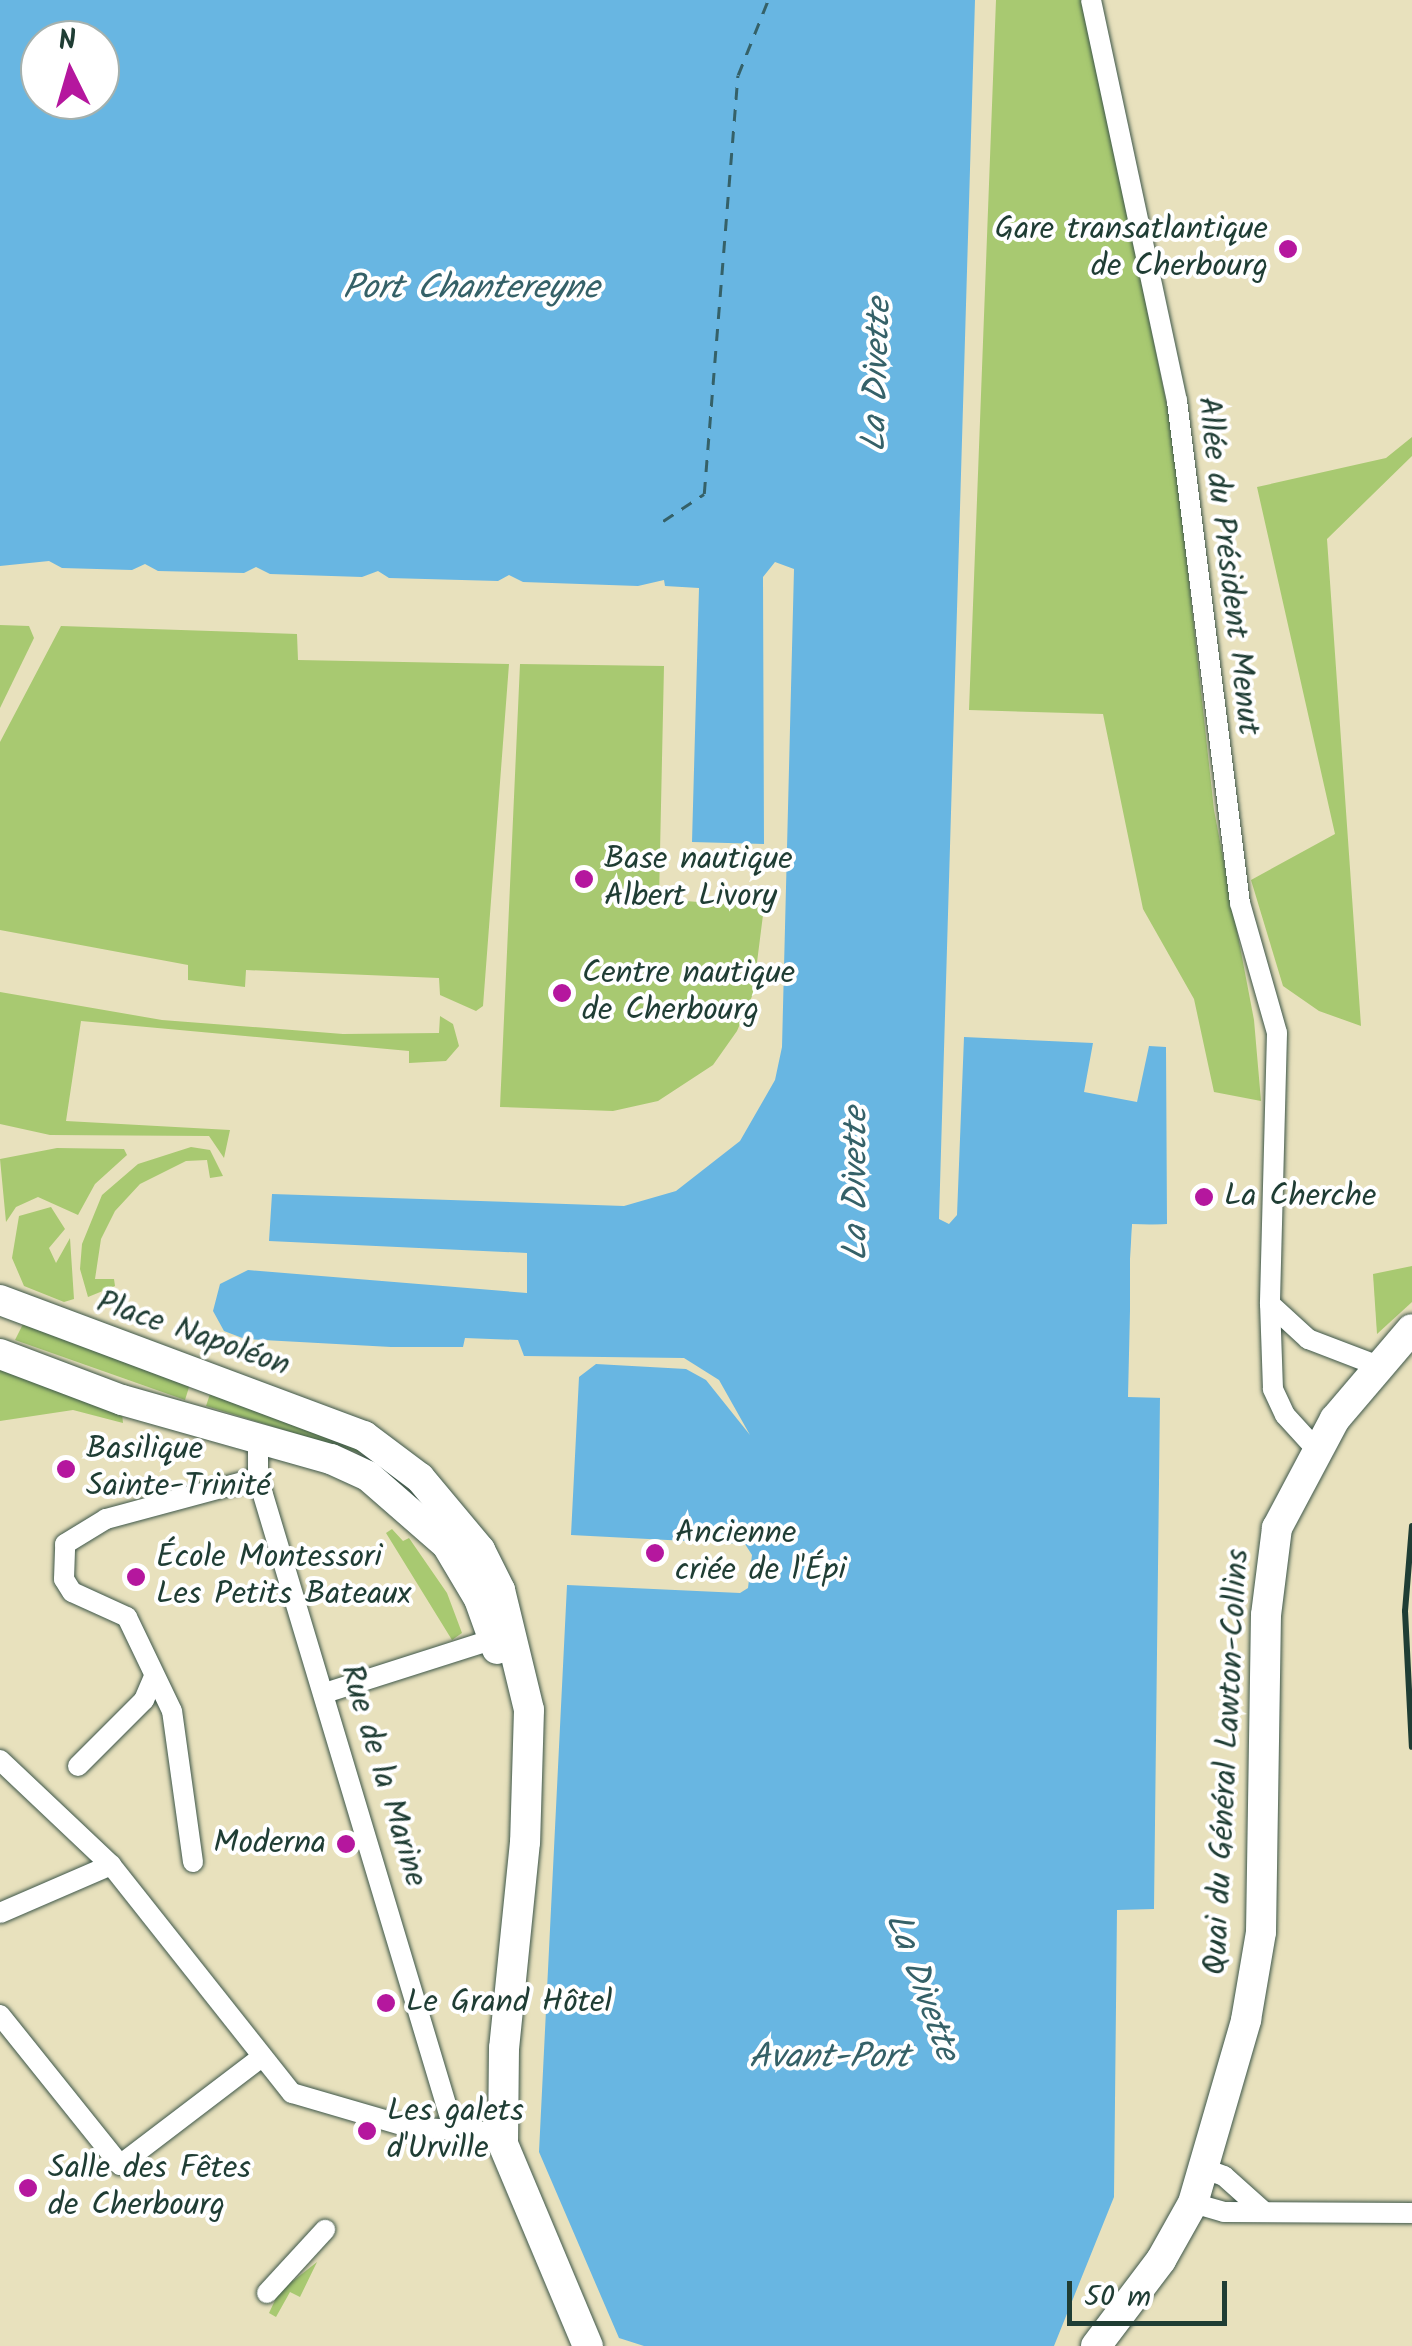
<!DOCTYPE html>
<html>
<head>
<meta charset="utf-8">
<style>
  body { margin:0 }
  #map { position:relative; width:1412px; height:2346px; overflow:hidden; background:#e8e1bd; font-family:Kalam,sans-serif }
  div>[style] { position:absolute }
  .green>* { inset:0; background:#a8c971 }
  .water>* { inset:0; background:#68b6e2 }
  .pier>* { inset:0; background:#e8e1bd }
  .ferry>* { height:2.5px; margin-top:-1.25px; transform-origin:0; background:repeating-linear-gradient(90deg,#356168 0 12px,transparent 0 22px) }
  .roads { filter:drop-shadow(0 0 2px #3d5649) drop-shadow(0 0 2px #3d5649) }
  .street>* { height:20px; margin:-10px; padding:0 10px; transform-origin:10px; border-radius:10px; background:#fff }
  .secondary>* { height:30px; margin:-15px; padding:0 15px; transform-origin:15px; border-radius:15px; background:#fff }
  .rail>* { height:6px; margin:-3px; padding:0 3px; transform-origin:3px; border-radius:3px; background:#1f3d34 }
  .dots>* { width:28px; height:28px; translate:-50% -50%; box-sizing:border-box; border:5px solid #fff; border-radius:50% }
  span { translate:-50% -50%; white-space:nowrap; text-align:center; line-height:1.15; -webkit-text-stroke:8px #fff; paint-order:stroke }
  .poi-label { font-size:32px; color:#1f3d34 }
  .right { translate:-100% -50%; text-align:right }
  .left { translate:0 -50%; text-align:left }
  .street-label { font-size:32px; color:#1f3d34 }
  .water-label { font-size:35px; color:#356168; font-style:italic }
  .north { position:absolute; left:20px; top:20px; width:100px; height:100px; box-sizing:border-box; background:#fff; border:2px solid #a5b1ae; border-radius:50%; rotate:355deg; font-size:28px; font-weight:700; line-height:40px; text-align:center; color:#1f3d34 }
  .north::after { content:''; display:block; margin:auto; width:35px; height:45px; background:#b5179e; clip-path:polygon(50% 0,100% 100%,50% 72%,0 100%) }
  .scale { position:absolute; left:1067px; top:2281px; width:160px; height:45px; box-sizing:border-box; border:5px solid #1f3d34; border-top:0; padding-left:12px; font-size:30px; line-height:35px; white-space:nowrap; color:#1f3d34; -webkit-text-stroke:8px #fff; paint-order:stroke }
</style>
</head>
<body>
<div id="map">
  <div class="green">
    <div style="clip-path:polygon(996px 0,1083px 0,1173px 435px,1214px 810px,1254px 1020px,1261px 1101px,1214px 1092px,1194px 999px,1143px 909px,1103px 714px,969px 710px)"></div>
    <div style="clip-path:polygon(1412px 437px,1412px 456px,1327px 539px,1361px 1026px,1319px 1011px,1283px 986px,1251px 880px,1335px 834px,1257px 487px,1386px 458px)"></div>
    <div style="clip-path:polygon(0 625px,29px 626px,34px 638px,0 708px)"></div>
    <div style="clip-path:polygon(61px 626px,297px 634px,298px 660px,509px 664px,483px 1006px,476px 1011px,440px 995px,439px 978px,246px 970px,245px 987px,188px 980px,188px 965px,0 930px,0 742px)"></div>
    <div style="clip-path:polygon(520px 664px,664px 666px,659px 899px,764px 907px,753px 994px,737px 1031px,713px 1065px,658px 1101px,613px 1111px,500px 1107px)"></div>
    <div style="clip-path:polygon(0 992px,162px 1020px,343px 1034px,439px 1033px,440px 1016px,453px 1024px,459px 1046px,446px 1061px,409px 1063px,409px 1051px,81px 1021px,66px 1121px,230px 1130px,224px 1158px,209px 1136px,50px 1135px,0 1124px)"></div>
    <div style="clip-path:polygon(191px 1147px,210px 1150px,223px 1176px,210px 1178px,207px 1160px,186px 1161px,140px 1184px,115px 1211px,101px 1239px,95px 1279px,114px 1279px,115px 1286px,88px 1297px,80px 1269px,82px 1244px,102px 1195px,138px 1164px)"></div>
    <div style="clip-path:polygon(57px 1148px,124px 1149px,127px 1155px,95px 1184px,78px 1215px,38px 1197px,16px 1207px,6px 1222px,0 1159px)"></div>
    <div style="clip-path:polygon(51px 1207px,65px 1229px,49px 1248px,56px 1263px,70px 1238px,74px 1299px,64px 1302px,24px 1286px,12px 1258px,19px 1216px)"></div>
    <div style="clip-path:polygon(1412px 1266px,1412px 1302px,1377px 1334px,1373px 1274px)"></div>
    <div style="clip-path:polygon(25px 1320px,190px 1384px,185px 1400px,15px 1340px)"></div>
    <div style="clip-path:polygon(0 1366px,122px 1414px,123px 1423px,73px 1410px,0 1421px)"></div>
    <div style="clip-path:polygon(211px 1391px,324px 1426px,366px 1455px,206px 1406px)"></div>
    <div style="clip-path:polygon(392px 1529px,403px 1541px,409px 1538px,447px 1593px,462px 1633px,452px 1640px,386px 1533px)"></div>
    <div style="clip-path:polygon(317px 2262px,300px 2297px,290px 2292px,276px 2317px,269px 2313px,287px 2275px,293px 2281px)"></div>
  </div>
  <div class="water">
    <div style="clip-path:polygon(evenodd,0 0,975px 0,939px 1219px,949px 1224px,957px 1215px,964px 1037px,1093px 1043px,1084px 1092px,1137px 1102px,1149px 1046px,1166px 1047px,1167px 1224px,1132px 1226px,1130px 1259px,1130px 1396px,1160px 1397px,1154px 1909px,1117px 1910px,1114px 2197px,1054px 2346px,644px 2346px,619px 2338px,539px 2152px,567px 1585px,740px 1593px,748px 1588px,752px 1555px,745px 1544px,571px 1535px,579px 1377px,596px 1364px,686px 1369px,706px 1380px,750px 1435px,719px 1380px,684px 1358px,524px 1356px,518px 1340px,465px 1338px,463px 1347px,391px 1347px,245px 1339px,224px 1331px,213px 1311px,220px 1284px,248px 1270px,527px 1293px,527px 1253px,269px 1241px,272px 1194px,624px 1206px,676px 1191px,740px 1141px,775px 1080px,782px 1047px,794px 569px,775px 562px,763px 577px,764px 844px,692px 842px,699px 588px,665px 586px,664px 580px,638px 586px,523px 582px,509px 575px,498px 581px,389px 578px,378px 571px,362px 577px,270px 574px,256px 567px,244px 573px,158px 571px,145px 564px,132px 570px,62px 568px,49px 561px,0 566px,0 0,40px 40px,100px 40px,100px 100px,40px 100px,40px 40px)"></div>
  </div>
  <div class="pier">
    <div style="clip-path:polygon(1132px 1224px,1168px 1225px,1136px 1230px,1135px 1257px,1135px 1392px,1161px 1392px,1165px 1398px,1128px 1397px)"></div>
  </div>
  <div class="ferry">
    <div style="left:663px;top:521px;width:49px;rotate:-33.4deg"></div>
    <div style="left:704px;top:494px;width:420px;rotate:-85.4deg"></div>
    <div style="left:738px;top:75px;width:81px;rotate:-68.2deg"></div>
  </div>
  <div class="roads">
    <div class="street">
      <div style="left:1091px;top:0;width:410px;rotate:77.9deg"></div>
      <div style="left:1177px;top:401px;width:506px;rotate:82.85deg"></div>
      <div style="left:1240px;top:903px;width:135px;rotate:74.1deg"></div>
      <div style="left:1277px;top:1033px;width:271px;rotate:91.5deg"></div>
      <div style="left:258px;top:1439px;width:39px;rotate:90deg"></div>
      <div style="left:258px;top:1478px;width:682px;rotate:73.29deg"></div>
      <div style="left:1316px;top:1449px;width:46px;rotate:-132.4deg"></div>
      <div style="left:1285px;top:1415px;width:29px;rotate:-115deg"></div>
      <div style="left:1273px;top:1389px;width:85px;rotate:-92deg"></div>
      <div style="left:1270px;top:1304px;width:52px;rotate:42.6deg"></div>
      <div style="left:1308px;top:1339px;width:73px;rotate:20.9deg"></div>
      <div style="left:325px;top:1693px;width:177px;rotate:-17.7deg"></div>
      <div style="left:0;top:1760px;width:153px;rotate:43.4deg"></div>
      <div style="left:111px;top:1865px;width:291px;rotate:51.6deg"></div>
      <div style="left:292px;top:2093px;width:121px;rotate:16.3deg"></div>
      <div style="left:408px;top:2127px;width:93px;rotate:3.7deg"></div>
      <div style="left:78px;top:1766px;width:93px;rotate:-45deg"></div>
      <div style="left:144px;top:1700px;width:23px;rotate:-67deg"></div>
      <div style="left:193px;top:1862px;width:152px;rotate:-97.9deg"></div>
      <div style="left:172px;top:1711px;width:104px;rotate:-115.6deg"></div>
      <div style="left:127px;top:1617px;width:60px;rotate:-155.6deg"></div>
      <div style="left:72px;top:1592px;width:15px;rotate:-122deg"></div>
      <div style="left:64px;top:1579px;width:35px;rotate:-88deg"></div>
      <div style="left:65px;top:1544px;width:48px;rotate:-31.4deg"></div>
      <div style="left:106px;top:1519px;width:157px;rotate:-15.1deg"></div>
      <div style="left:0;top:1913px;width:121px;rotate:-23.4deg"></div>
      <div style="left:0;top:2015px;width:192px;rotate:51.3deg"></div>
      <div style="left:120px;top:2165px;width:178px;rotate:-37.3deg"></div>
      <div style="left:1205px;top:2169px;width:20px;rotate:20deg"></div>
      <div style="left:1224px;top:2176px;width:51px;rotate:41.8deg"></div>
      <div style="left:1193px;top:2203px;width:32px;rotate:16deg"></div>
      <div style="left:1224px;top:2212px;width:188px;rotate:0.3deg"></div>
      <div style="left:267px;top:2293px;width:86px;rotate:-47.4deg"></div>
    </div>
    <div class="secondary">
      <div style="left:0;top:1300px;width:389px;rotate:20.5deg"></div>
      <div style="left:364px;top:1436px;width:70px;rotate:36.9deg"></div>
      <div style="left:420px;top:1478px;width:94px;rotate:50.2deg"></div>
      <div style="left:480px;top:1550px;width:45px;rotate:63.4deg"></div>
      <div style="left:500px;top:1590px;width:123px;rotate:76.4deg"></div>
      <div style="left:529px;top:1710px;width:132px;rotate:91.7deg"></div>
      <div style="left:525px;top:1842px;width:207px;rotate:95.8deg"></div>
      <div style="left:504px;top:2048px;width:96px;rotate:90.6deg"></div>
      <div style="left:503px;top:2144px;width:219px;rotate:67.2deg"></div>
      <div style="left:0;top:1354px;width:130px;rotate:20.7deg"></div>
      <div style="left:122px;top:1400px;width:217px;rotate:15.8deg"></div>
      <div style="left:331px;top:1459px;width:41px;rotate:24.7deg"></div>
      <div style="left:368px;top:1476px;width:105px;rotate:41.1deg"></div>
      <div style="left:447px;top:1545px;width:63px;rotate:59.3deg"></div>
      <div style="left:479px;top:1599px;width:53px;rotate:70.2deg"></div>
      <div style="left:1096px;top:2346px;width:108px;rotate:-52.9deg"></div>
      <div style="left:1161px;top:2260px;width:65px;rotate:-60.7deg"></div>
      <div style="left:1193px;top:2203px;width:191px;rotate:-73.8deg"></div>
      <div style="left:1246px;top:2020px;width:89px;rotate:-80.3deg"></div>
      <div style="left:1261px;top:1932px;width:317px;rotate:-89.1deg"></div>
      <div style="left:1266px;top:1615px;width:88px;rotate:-82.8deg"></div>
      <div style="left:1277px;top:1528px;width:123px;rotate:-62deg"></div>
      <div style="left:1335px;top:1419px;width:118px;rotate:-49.5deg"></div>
    </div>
  </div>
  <div class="rail">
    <div style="left:1412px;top:1526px;width:85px;rotate:94.7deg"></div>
    <div style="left:1405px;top:1611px;width:136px;rotate:87.1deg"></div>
  </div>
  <div class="dots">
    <div style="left:1288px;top:249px;background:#b5179e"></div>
    <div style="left:584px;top:879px;background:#b5179e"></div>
    <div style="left:562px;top:993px;background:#b5179e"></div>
    <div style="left:1204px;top:1197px;background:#b5179e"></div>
    <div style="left:66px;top:1469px;background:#b5179e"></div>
    <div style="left:655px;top:1553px;background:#b5179e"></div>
    <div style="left:136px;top:1577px;background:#b5179e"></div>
    <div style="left:346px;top:1844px;background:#b5179e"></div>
    <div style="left:386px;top:2003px;background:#b5179e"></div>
    <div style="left:367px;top:2131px;background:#b5179e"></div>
    <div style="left:28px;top:2188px;background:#b5179e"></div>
  </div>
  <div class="poi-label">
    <span class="right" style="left:1268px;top:249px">Gare transatlantique<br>de Cherbourg</span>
    <span class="left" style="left:604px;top:879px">Base nautique<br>Albert Livory</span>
    <span class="left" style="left:582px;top:993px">Centre nautique<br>de Cherbourg</span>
    <span class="left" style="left:1224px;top:1197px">La Cherche</span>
    <span class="left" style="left:86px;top:1469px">Basilique<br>Sainte-Trinité</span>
    <span class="left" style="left:675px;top:1553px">Ancienne<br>criée de l'Épi</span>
    <span class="left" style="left:156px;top:1577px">École Montessori<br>Les Petits Bateaux</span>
    <span class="right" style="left:326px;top:1844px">Moderna</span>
    <span class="left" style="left:406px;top:2003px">Le Grand Hôtel</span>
    <span class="left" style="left:387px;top:2131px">Les galets<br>d'Urville</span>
    <span class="left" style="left:48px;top:2188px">Salle des Fêtes<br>de Cherbourg</span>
  </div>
  <div class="street-label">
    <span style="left:1227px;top:566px;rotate:83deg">Allée du Président Menut</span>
    <span style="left:193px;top:1335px;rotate:19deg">Place Napoléon</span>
    <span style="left:1228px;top:1762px;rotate:-87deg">Quai du Général Lawton-Collins</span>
    <span style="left:382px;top:1776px;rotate:73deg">Rue de la Marine</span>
  </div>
  <div class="water-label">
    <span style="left:471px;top:289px">Port Chantereyne</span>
    <span style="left:878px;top:375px;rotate:-88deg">La Divette</span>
    <span style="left:857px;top:1184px;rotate:-90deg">La Divette</span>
    <span style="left:921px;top:1987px;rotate:70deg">La Divette</span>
    <span style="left:829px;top:2058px">Avant-Port</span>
  </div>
  <div class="north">N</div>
  <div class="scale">50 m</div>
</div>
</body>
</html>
